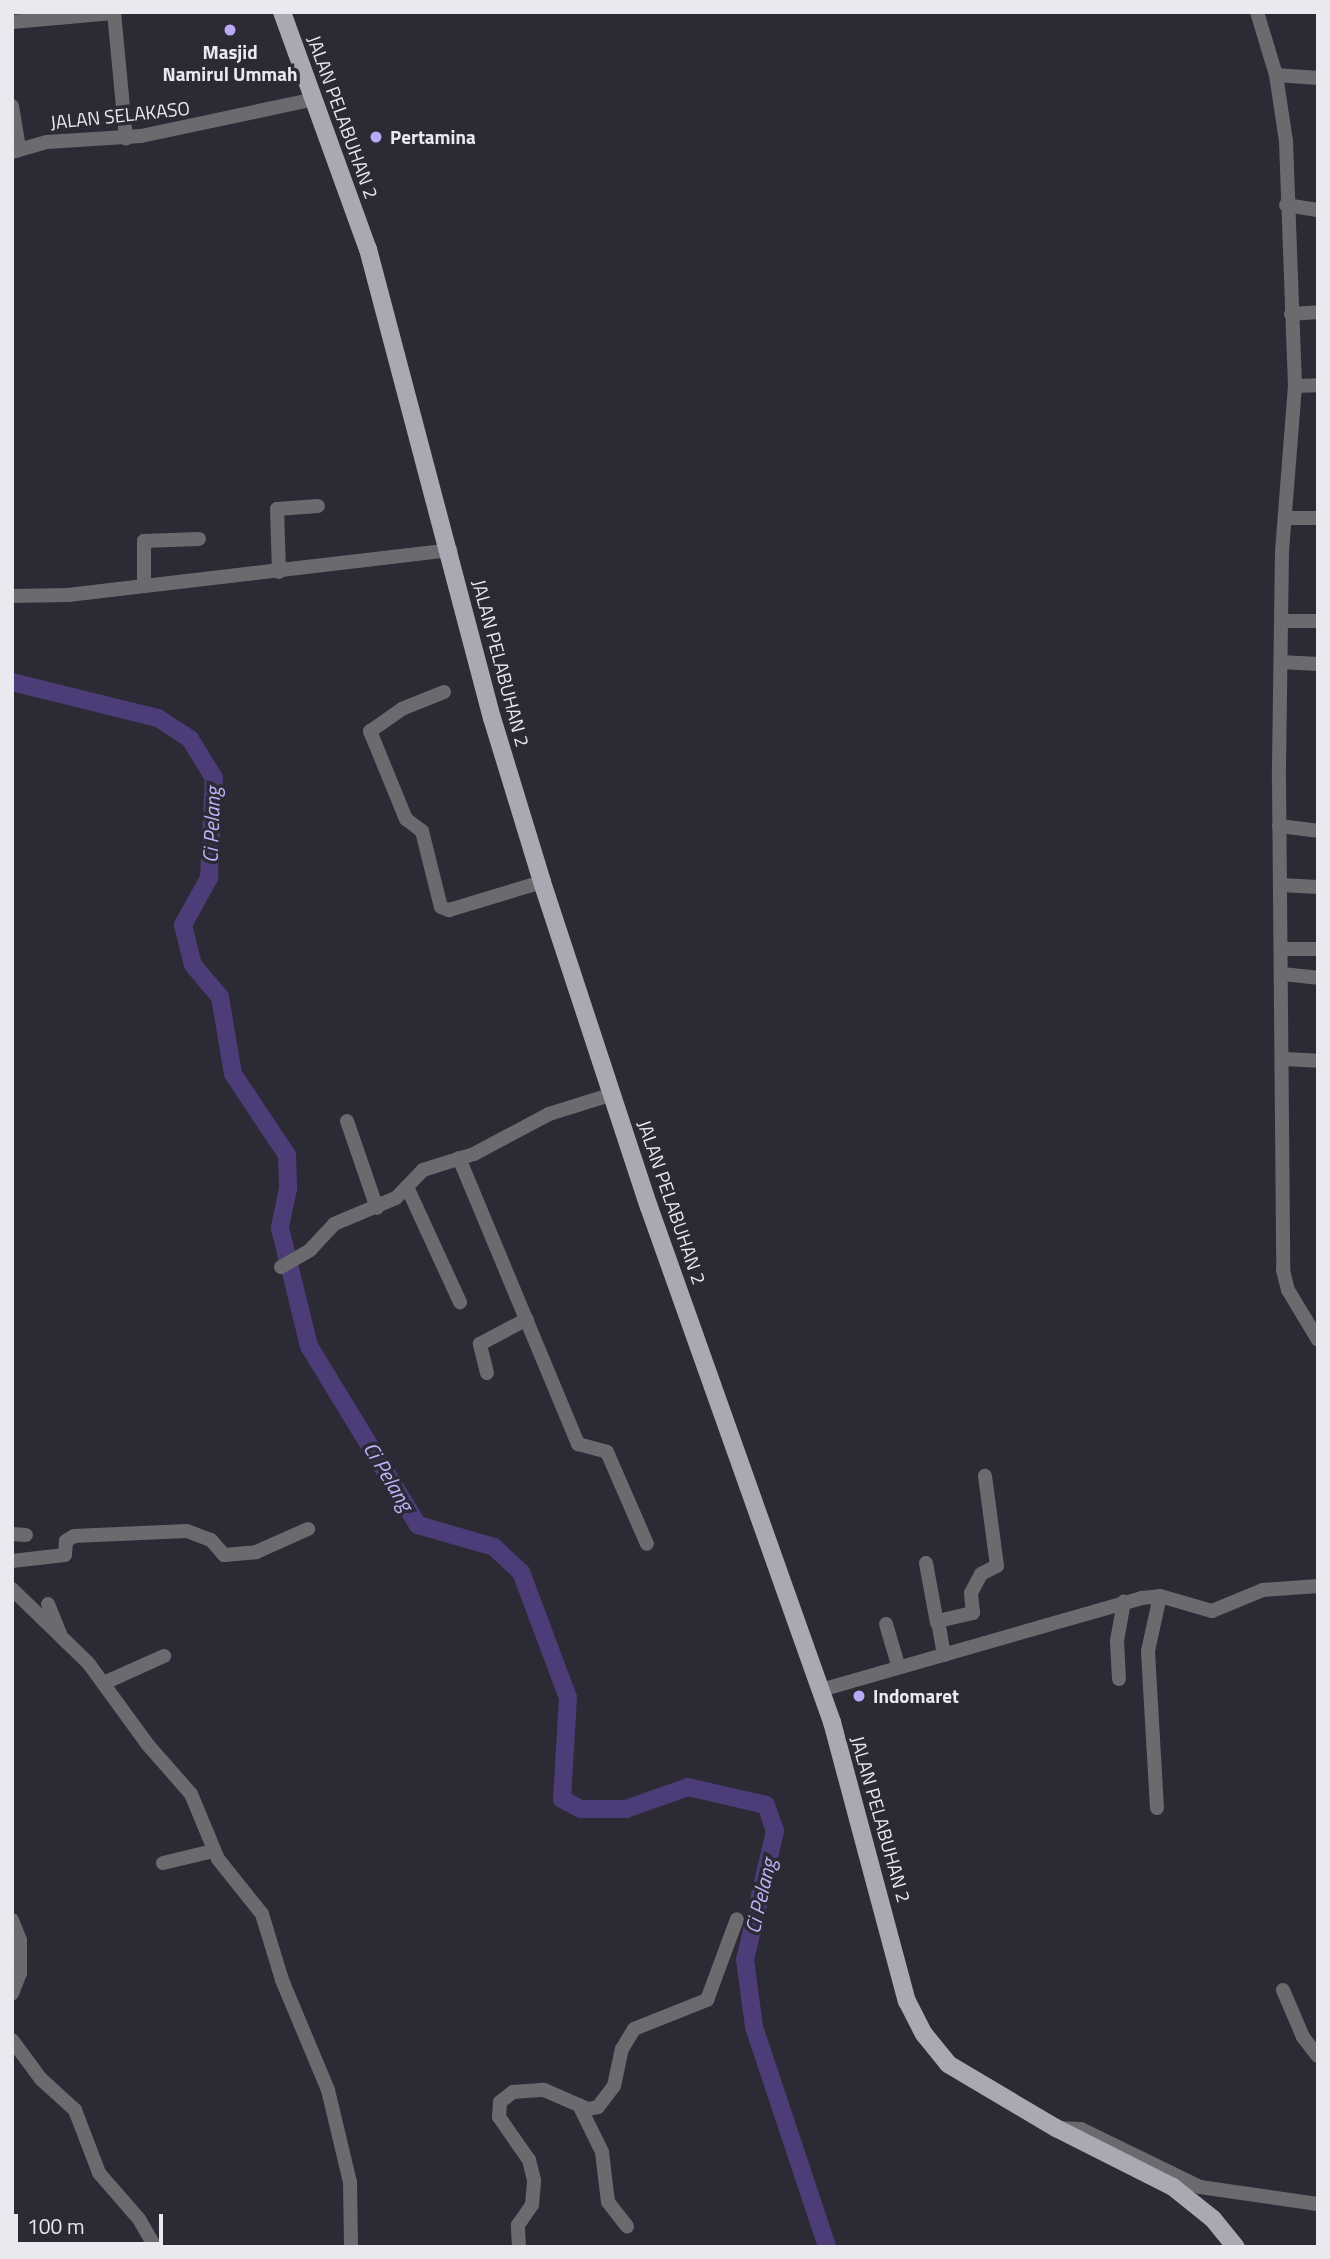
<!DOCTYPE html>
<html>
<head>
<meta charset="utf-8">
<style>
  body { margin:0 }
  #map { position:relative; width:1330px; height:2259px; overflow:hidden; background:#2c2a34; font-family:"Titillium Web",sans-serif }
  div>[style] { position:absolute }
  .river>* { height:18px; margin:-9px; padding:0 9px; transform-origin:9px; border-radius:9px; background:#4c3d78 }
  .minor>* { height:14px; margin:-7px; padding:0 7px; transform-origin:7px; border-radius:7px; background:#6b6a6f }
  .major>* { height:18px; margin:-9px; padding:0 9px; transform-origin:9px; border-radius:9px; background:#aaa8b3 }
  .dots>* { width:19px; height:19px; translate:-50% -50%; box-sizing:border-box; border:4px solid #2c2a34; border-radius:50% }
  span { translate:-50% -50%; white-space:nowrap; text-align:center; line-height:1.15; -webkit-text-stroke:7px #2c2a34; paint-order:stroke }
  .poi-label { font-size:19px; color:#eae9f0; font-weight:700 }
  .left { translate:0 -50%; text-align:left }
  .street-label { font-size:19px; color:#eae9f0 }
  .water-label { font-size:21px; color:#c2b3fc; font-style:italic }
  .frame { position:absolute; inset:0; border:14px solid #eae9f0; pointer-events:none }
  .scale { position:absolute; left:14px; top:2214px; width:149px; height:32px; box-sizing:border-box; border:4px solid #eae9f0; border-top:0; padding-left:9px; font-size:21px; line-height:24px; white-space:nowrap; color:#eae9f0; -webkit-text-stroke:5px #2c2a34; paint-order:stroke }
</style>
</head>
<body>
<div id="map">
  <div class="river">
    <div style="left:12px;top:682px;width:150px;rotate:13.9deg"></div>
    <div style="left:158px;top:718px;width:38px;rotate:33deg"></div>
    <div style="left:190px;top:739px;width:46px;rotate:58.4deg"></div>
    <div style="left:214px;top:778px;width:100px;rotate:92.9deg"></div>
    <div style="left:209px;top:878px;width:54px;rotate:119deg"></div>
    <div style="left:183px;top:925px;width:41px;rotate:76deg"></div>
    <div style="left:193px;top:965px;width:42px;rotate:49.8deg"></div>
    <div style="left:220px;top:997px;width:78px;rotate:80.4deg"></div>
    <div style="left:233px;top:1074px;width:97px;rotate:56.3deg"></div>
    <div style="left:287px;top:1155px;width:34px;rotate:88deg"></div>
    <div style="left:288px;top:1189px;width:40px;rotate:102deg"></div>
    <div style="left:280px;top:1228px;width:122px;rotate:76.2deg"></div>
    <div style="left:309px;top:1346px;width:210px;rotate:58.7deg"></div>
    <div style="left:418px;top:1525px;width:79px;rotate:16.1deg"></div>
    <div style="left:494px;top:1547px;width:37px;rotate:43deg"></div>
    <div style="left:521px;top:1572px;width:134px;rotate:69.5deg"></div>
    <div style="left:568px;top:1698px;width:101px;rotate:93.4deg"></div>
    <div style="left:562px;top:1799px;width:21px;rotate:28deg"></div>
    <div style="left:581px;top:1809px;width:45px"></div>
    <div style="left:626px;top:1809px;width:66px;rotate:-19.5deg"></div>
    <div style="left:688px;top:1787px;width:80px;rotate:13deg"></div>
    <div style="left:766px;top:1805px;width:28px;rotate:71deg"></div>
    <div style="left:775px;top:1831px;width:132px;rotate:103.1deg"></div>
    <div style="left:745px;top:1960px;width:68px;rotate:82.3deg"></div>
    <div style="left:754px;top:2027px;width:232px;rotate:71.6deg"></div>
  </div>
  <div class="minor">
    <div style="left:114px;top:12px;width:127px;rotate:84.6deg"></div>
    <div style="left:1257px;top:12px;width:66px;rotate:73.2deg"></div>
    <div style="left:1276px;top:75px;width:67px;rotate:81.4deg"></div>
    <div style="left:1286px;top:141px;width:245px;rotate:87.9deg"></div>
    <div style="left:1295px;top:386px;width:166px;rotate:94.5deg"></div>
    <div style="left:1282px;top:551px;width:228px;rotate:90.8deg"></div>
    <div style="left:1279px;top:779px;width:491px;rotate:89.5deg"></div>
    <div style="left:1283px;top:1270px;width:21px;rotate:76deg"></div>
    <div style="left:1288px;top:1290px;width:58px;rotate:59deg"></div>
    <div style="left:12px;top:22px;width:102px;rotate:-5deg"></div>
    <div style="left:1276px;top:75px;width:42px;rotate:4.1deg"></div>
    <div style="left:12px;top:106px;width:43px;rotate:80.5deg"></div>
    <div style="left:12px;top:152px;width:36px;rotate:-16deg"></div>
    <div style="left:47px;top:142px;width:94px;rotate:-3.7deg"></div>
    <div style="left:141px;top:136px;width:178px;rotate:-12deg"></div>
    <div style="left:1286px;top:205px;width:32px;rotate:9deg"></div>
    <div style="left:1291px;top:314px;width:27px;rotate:-4deg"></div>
    <div style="left:1295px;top:386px;width:23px;rotate:-2deg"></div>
    <div style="left:1285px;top:518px;width:33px"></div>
    <div style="left:279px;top:572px;width:63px;rotate:-91.8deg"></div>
    <div style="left:277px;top:509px;width:41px;rotate:-4.2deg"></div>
    <div style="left:144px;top:584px;width:43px;rotate:-90deg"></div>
    <div style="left:144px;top:541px;width:55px;rotate:-2.1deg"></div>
    <div style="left:12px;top:596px;width:56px;rotate:-1deg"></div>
    <div style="left:68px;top:595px;width:385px;rotate:-6.7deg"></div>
    <div style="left:1282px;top:621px;width:36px"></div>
    <div style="left:1281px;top:662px;width:37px;rotate:3deg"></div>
    <div style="left:444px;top:692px;width:45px;rotate:158deg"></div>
    <div style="left:402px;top:709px;width:39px;rotate:145deg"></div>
    <div style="left:370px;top:731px;width:95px;rotate:67.8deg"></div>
    <div style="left:406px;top:819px;width:20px;rotate:37deg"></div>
    <div style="left:422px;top:831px;width:78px;rotate:76deg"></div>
    <div style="left:441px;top:907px;width:9px;rotate:21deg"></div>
    <div style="left:449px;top:910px;width:97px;rotate:-16.8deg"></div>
    <div style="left:1279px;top:826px;width:39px;rotate:7deg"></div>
    <div style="left:1280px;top:885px;width:38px;rotate:3deg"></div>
    <div style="left:1281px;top:949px;width:37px"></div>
    <div style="left:1282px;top:974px;width:36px;rotate:6deg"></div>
    <div style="left:1284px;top:1059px;width:34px;rotate:3deg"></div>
    <div style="left:347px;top:1121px;width:92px;rotate:71deg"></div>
    <div style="left:459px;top:1158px;width:310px;rotate:67.4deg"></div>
    <div style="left:578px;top:1444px;width:30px;rotate:15deg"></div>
    <div style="left:607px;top:1452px;width:100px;rotate:66.5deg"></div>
    <div style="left:407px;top:1187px;width:127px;rotate:65.3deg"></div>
    <div style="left:281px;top:1267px;width:34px;rotate:-30deg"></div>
    <div style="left:310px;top:1250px;width:35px;rotate:-47deg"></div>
    <div style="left:334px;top:1224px;width:67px;rotate:-22.8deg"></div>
    <div style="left:396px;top:1198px;width:39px;rotate:-46deg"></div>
    <div style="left:423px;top:1170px;width:53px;rotate:-17.4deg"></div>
    <div style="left:474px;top:1154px;width:85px;rotate:-28.1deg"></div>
    <div style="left:549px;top:1114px;width:67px;rotate:-17.4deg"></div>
    <div style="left:487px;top:1373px;width:30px;rotate:-104deg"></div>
    <div style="left:480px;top:1344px;width:53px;rotate:-28deg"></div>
    <div style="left:12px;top:1534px;width:14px;rotate:4deg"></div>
    <div style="left:12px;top:1561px;width:53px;rotate:-6.5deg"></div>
    <div style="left:65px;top:1555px;width:14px;rotate:-86deg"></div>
    <div style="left:66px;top:1541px;width:9px;rotate:-32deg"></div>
    <div style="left:74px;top:1536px;width:113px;rotate:-2.5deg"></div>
    <div style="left:187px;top:1531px;width:26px;rotate:21deg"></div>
    <div style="left:211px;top:1540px;width:20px;rotate:49deg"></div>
    <div style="left:224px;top:1555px;width:32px;rotate:-5deg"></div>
    <div style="left:256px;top:1552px;width:57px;rotate:-23.9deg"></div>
    <div style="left:926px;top:1563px;width:61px;rotate:79.6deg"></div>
    <div style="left:12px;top:1589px;width:107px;rotate:44.2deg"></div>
    <div style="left:89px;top:1664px;width:100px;rotate:53.9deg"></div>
    <div style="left:148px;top:1745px;width:65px;rotate:48.7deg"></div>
    <div style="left:191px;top:1794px;width:70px;rotate:67.4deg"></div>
    <div style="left:218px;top:1859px;width:70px;rotate:51.3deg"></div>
    <div style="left:262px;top:1914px;width:69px;rotate:73.1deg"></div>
    <div style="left:282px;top:1980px;width:119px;rotate:67.3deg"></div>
    <div style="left:328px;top:2090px;width:95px;rotate:76.6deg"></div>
    <div style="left:350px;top:2182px;width:65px;rotate:89.1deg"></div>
    <div style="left:48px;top:1604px;width:32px;rotate:68deg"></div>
    <div style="left:886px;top:1624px;width:43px;rotate:73.7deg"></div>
    <div style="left:944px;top:1655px;width:35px;rotate:-100deg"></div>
    <div style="left:938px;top:1621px;width:36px;rotate:-13deg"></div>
    <div style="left:973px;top:1613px;width:20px;rotate:-96deg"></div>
    <div style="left:971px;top:1593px;width:21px;rotate:-62deg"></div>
    <div style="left:981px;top:1574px;width:18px;rotate:-27deg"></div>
    <div style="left:997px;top:1566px;width:91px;rotate:-97.6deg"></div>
    <div style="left:1119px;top:1679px;width:38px;rotate:-93deg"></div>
    <div style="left:1117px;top:1641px;width:40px;rotate:-80deg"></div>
    <div style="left:104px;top:1683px;width:66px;rotate:-24.2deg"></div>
    <div style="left:821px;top:1690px;width:334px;rotate:-16deg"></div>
    <div style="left:1142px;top:1598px;width:18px;rotate:-6deg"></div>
    <div style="left:1160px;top:1596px;width:54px;rotate:16.1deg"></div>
    <div style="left:1212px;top:1611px;width:55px;rotate:-22.4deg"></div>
    <div style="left:1263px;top:1590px;width:55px;rotate:-4.2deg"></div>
    <div style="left:1157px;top:1808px;width:157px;rotate:-93.3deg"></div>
    <div style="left:1148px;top:1651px;width:56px;rotate:-77.7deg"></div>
    <div style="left:163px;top:1863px;width:51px;rotate:-13.5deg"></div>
    <div style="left:12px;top:1920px;width:22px;rotate:68deg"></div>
    <div style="left:20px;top:1940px;width:33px;rotate:90deg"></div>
    <div style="left:20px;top:1973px;width:22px;rotate:111deg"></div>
    <div style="left:1283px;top:1990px;width:51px;rotate:66.9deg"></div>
    <div style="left:1303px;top:2037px;width:24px;rotate:52deg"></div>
    <div style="left:12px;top:2040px;width:49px;rotate:53.4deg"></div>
    <div style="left:41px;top:2079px;width:46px;rotate:42.4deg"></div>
    <div style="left:75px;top:2110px;width:67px;rotate:69.1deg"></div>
    <div style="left:99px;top:2173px;width:61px;rotate:49deg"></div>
    <div style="left:139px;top:2219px;width:32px;rotate:60deg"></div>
    <div style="left:579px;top:2105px;width:52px;rotate:63.9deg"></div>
    <div style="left:602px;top:2152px;width:50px;rotate:83.2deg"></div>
    <div style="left:608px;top:2202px;width:31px;rotate:52deg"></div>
    <div style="left:1056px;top:2128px;width:25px;rotate:2deg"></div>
    <div style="left:1081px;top:2129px;width:132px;rotate:26deg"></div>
    <div style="left:1200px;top:2187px;width:119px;rotate:8.2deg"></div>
    <div style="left:519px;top:2247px;width:22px;rotate:-93deg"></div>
    <div style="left:518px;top:2225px;width:24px;rotate:-55deg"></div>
    <div style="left:532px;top:2205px;width:25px;rotate:-85deg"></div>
    <div style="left:534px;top:2180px;width:21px;rotate:-104deg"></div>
    <div style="left:529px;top:2160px;width:52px;rotate:-124.9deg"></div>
    <div style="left:499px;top:2117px;width:15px;rotate:-86deg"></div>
    <div style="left:500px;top:2102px;width:16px;rotate:-38deg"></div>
    <div style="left:513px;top:2092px;width:31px;rotate:-4deg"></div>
    <div style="left:544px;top:2090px;width:48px;rotate:23.4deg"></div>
    <div style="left:588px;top:2109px;width:10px;rotate:-11deg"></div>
    <div style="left:598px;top:2107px;width:26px;rotate:-53deg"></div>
    <div style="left:614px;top:2086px;width:38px;rotate:-78deg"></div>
    <div style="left:622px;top:2049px;width:23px;rotate:-59deg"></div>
    <div style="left:634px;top:2029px;width:79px;rotate:-21.7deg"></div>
    <div style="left:707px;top:2000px;width:86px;rotate:-69.7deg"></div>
  </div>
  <div class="major">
    <div style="left:282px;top:12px;width:252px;rotate:70.1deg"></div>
    <div style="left:368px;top:249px;width:485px;rotate:75.2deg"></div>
    <div style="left:492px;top:718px;width:171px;rotate:73deg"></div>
    <div style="left:542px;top:882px;width:342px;rotate:71.8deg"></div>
    <div style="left:649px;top:1207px;width:547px;rotate:70.44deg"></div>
    <div style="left:832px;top:1722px;width:289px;rotate:75deg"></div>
    <div style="left:907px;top:2001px;width:37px;rotate:63deg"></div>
    <div style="left:924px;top:2034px;width:38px;rotate:51deg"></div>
    <div style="left:948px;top:2064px;width:126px;rotate:30.7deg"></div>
    <div style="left:1056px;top:2128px;width:131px;rotate:26.8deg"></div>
    <div style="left:1173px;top:2187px;width:51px;rotate:38.7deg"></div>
    <div style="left:1213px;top:2219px;width:36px;rotate:51deg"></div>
  </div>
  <div class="dots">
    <div style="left:230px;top:30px;background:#baaaf6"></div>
    <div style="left:376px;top:137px;background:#baaaf6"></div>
    <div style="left:859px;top:1696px;background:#baaaf6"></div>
  </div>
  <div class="poi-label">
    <span style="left:230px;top:63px">Masjid<br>Namirul Ummah</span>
    <span class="left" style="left:390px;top:137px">Pertamina</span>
    <span class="left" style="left:873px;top:1696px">Indomaret</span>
  </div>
  <div class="street-label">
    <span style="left:120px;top:115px;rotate:-6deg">JALAN SELAKASO</span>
    <span style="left:343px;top:117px;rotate:70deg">JALAN PELABUHAN 2</span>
    <span style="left:501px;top:663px;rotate:75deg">JALAN PELABUHAN 2</span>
    <span style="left:672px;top:1202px;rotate:71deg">JALAN PELABUHAN 2</span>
    <span style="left:881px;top:1819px;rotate:74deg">JALAN PELABUHAN 2</span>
  </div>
  <div class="water-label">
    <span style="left:211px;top:825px;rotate:-88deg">Ci Pelang</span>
    <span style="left:389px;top:1476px;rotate:59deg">Ci Pelang</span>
    <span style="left:760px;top:1896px;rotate:-77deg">Ci Pelang</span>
  </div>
  <div class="frame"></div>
  <div class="scale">100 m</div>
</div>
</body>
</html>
